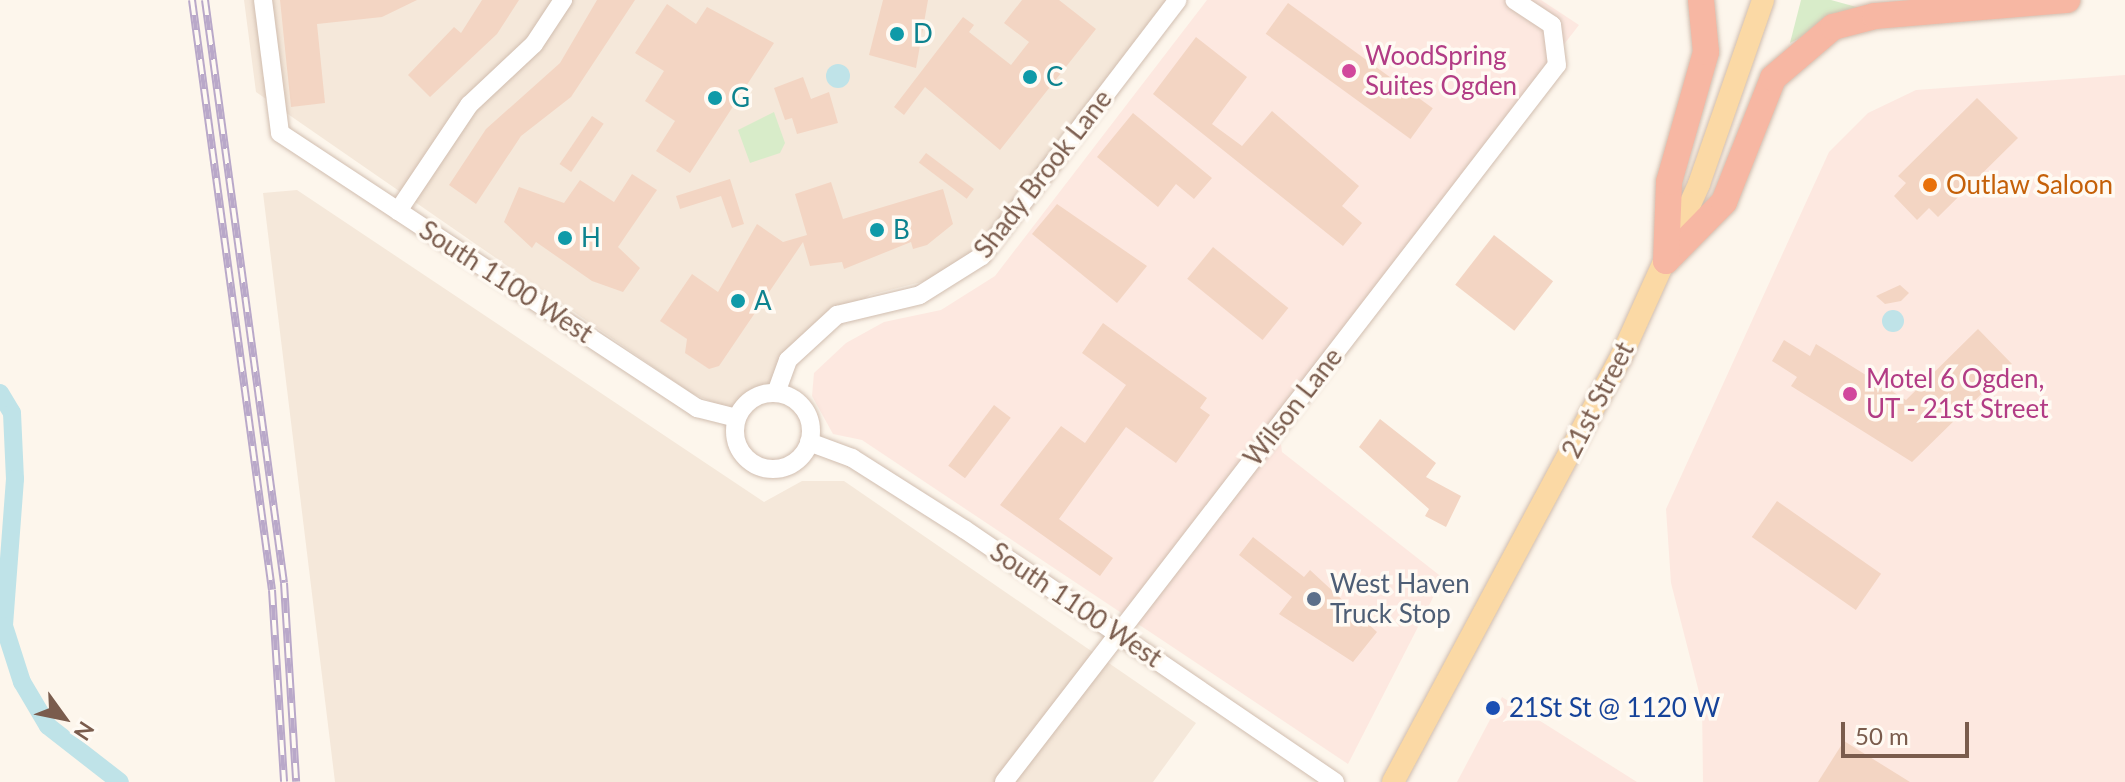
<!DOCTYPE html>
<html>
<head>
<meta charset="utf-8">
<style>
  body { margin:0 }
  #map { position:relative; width:2125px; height:782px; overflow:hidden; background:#fdf6ec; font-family:Lato,sans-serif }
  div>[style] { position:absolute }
  .residential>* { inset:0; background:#f5e8da }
  .commercial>* { inset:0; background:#fde8e0 }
  .green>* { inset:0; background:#d8ecc9 }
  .water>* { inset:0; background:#bfe3e8 }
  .round { border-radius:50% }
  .canal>* { height:18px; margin:-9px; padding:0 9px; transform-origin:9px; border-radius:9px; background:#bfe3e8 }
  .building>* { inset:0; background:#f3d5c3; transform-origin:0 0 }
  .roads { filter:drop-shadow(0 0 2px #d1beb0) drop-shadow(0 0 2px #d1beb0) }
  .minor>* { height:18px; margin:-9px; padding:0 9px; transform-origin:9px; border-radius:9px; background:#fff }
  .minor>.ring { margin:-9px; padding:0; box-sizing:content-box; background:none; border:18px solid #fff; border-radius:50% }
  .major>* { height:22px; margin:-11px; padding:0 11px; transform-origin:11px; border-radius:11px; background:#fbd9a5 }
  .highway>* { height:26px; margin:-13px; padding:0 13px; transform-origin:13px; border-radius:13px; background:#f7b7a3 }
  .rail>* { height:8px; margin-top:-4px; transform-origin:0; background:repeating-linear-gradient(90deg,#fffaf3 0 15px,#b9a8c9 0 30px); box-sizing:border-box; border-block:2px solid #b9a8c9 }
  .dots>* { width:22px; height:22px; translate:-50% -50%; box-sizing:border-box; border:4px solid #fffaf3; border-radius:50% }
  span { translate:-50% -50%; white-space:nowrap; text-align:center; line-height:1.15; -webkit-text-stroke:7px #fffaf3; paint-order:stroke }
  .culture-label { font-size:26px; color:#0d838f }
  .left { translate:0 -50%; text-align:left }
  .hotel-label { font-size:26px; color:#b23c85 }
  .street-label { font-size:26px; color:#7a5c4d }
  .food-label { font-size:26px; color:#c56008 }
  .service-label { font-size:26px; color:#4e5e75 }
  .transit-label { font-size:26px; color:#164399 }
  .north { position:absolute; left:24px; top:678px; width:80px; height:80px; -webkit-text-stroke:6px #fffaf3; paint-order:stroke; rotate:123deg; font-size:22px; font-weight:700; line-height:32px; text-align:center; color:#7a5c4d }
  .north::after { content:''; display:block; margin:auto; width:28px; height:36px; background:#7a5c4d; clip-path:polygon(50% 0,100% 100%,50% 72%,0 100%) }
  .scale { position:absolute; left:1841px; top:722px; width:128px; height:36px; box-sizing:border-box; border:4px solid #7a5c4d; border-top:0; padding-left:10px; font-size:24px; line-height:28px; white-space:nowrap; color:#7a5c4d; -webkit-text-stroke:6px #fffaf3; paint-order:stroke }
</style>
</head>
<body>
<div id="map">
  <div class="residential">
    <div style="clip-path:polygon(244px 0,1176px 0,968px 256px,929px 280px,870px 295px,827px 323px,778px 389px,756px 390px,731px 410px,691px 393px,256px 92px)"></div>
    <div style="clip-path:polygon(297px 190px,764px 502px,802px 481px,844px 481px,1196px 723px,1153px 782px,335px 782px,263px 193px)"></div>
  </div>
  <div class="commercial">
    <div style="clip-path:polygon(1207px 0,1541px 0,1579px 25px,1277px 413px,1282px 452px,1443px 578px,1348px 764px,862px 440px,833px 434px,812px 396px,814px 373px,846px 343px,884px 322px,941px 310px,995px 276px)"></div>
    <div style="clip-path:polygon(2125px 75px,2125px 782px,1703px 782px,1702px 704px,1671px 583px,1666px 509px,1829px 152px,1868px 113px,1916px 90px)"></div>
    <div style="clip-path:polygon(1502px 697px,1637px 782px,1457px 782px)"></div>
  </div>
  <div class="green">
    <div style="clip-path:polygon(1801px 0,1831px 0,1860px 8px,1790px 43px)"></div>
    <div style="clip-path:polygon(774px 112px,785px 143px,780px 153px,750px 163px,738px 130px)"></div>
  </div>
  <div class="water">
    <div class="round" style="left:826px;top:64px;width:24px;height:24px"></div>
    <div class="round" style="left:1882px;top:310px;width:22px;height:22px"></div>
  </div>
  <div class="canal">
    <div style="left:0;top:393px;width:23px;rotate:59deg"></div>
    <div style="left:12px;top:413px;width:66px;rotate:87.4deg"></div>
    <div style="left:15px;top:479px;width:147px;rotate:94.3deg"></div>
    <div style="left:4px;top:626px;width:59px;rotate:72.2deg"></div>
    <div style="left:22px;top:682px;width:51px;rotate:59.4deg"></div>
    <div style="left:48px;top:726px;width:91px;rotate:37.9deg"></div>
  </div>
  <div class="building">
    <div style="clip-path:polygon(280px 0,417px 0,382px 17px,317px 24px,325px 103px,291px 107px)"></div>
    <div style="clip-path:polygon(482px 0,519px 0,497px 34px,430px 97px,408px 75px,454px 27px,461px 33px)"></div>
    <div style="clip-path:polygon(597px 0,635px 0,571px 97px,521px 136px,476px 204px,449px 185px,486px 129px,560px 63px)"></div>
    <div style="clip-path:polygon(883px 0,928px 0,916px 68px,869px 55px)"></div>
    <div style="clip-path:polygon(1022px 0,1059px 0,1096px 29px,1000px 150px,925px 87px,904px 115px,894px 107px,963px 17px,974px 25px,969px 32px,1011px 65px,1029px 42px,1004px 23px)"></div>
    <div style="left:1288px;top:3px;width:179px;height:38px;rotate:36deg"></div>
    <div style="clip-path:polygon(667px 4px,696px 24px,707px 7px,774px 43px,690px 173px,656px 151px,675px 121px,645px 101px,664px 71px,635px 53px)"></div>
    <div style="clip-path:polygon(1196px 37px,1247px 77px,1212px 124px,1242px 146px,1272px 111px,1359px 186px,1342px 206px,1362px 223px,1343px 246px,1153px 94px)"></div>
    <div style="clip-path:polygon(803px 77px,811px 99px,829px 92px,838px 123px,797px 134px,792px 118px,785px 120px,774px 88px)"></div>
    <div style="clip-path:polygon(1977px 98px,2018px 138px,1938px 217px,1929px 208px,1917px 220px,1894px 196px,1906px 183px,1898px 176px)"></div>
    <div style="clip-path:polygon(1133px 113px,1212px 178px,1194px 199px,1176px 184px,1158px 207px,1097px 157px)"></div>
    <div style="left:592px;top:116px;width:14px;height:58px;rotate:34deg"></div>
    <div style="left:926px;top:153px;width:60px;height:12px;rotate:37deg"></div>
    <div style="clip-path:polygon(632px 174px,657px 190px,618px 247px,640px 268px,623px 292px,592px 281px,536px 242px,532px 248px,504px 222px,519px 187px,564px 203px,580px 180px,614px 202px)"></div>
    <div style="clip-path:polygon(730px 179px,744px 224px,732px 228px,721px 196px,680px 209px,676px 196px)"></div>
    <div style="clip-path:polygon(831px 182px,843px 219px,943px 189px,953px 224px,927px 245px,913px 249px,911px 242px,844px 269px,842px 262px,810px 266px,803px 242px,719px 366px,709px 369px,685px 353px,687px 339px,660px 321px,692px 274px,718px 292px,757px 224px,783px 242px,807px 235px,795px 194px)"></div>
    <div style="clip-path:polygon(1057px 204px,1147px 266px,1117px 303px,1032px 234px)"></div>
    <div style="left:1494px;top:235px;width:75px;height:63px;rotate:38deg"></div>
    <div style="left:1213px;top:247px;width:97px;height:41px;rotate:39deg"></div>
    <div style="clip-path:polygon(1900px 285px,1909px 293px,1901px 301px,1885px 304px,1876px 296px)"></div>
    <div style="clip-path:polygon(1103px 323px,1207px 398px,1200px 408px,1210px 415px,1176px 463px,1126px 427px,1059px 519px,1113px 558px,1100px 576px,1000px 505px,1061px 426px,1085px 443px,1126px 385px,1082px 353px)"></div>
    <div style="clip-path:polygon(1978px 329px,2012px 364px,1912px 462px,1791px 386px,1797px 377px,1772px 361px,1784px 340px,1810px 356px,1816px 344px,1906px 400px)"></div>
    <div style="left:994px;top:405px;width:21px;height:76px;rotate:37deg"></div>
    <div style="clip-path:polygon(1380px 419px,1436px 463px,1426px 477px,1461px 496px,1446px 527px,1425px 516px,1429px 509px,1359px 447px)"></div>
    <div style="left:1777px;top:501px;width:127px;height:44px;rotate:35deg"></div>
    <div style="clip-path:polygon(1253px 537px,1304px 577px,1310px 570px,1377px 632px,1353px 662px,1279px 614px,1292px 597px,1239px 555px)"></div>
    <div style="clip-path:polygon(1844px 741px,1910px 782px,1818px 782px)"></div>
  </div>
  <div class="roads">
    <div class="minor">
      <div style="left:263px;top:0;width:134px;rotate:82.7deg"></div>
      <div style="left:280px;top:133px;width:500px;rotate:33.4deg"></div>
      <div style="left:697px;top:408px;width:41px;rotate:14deg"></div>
      <div style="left:398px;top:211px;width:128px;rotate:-56.2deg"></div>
      <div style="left:469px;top:105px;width:89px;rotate:-43.2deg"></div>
      <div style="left:534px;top:44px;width:53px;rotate:-56.6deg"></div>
      <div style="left:776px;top:393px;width:35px;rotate:-70deg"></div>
      <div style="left:788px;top:360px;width:67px;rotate:-42.6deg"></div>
      <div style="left:837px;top:315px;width:85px;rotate:-13.5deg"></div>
      <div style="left:920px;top:295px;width:73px;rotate:-32.2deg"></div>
      <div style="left:982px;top:256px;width:322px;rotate:-52.6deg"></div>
      <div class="ring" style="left:735px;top:393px;width:58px;height:58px"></div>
      <div style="left:809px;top:442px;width:46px;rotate:20.4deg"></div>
      <div style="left:852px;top:458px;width:133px;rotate:32.4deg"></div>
      <div style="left:964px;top:529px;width:449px;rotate:34.3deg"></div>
      <div style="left:1004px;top:782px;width:905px;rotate:-52.36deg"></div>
      <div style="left:1557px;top:65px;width:40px;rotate:-97.1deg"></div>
      <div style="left:1552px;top:25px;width:45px;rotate:-146.7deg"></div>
    </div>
    <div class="major">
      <div style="left:1393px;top:782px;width:482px;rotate:-61.8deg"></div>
      <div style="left:1621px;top:357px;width:190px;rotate:-65.7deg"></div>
      <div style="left:1699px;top:184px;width:195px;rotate:-70.8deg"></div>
    </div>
    <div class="highway">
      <div style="left:1666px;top:261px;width:83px;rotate:-45.5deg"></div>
      <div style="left:1724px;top:202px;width:133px;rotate:-68.4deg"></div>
      <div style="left:1773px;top:78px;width:79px;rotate:-40.4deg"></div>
      <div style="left:1833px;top:27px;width:43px;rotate:-14.7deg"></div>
      <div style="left:1875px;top:16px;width:193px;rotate:-4.8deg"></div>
      <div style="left:1666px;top:261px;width:79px;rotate:-87.8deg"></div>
      <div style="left:1669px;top:182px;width:135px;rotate:-74.1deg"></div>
      <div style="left:1706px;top:52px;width:52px;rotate:-95.5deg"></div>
    </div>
  </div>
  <div class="rail">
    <div style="left:192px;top:0;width:595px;rotate:82.28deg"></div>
    <div style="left:272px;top:590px;width:192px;rotate:86.4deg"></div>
    <div style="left:205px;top:0;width:588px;rotate:82.28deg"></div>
    <div style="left:284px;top:583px;width:199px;rotate:86.5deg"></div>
  </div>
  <div class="dots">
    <div style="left:897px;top:34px;background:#0f9aa8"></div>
    <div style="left:1349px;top:71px;background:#d1479c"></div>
    <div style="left:1030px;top:77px;background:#0f9aa8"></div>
    <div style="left:715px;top:98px;background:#0f9aa8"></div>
    <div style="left:1930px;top:185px;background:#e8710a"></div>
    <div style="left:877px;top:230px;background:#0f9aa8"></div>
    <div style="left:565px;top:238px;background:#0f9aa8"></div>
    <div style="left:738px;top:301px;background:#0f9aa8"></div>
    <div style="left:1850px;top:394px;background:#d1479c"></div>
    <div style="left:1314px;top:599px;background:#5c6f8a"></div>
    <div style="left:1493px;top:708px;background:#1a4fb4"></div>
  </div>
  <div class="culture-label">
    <span class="left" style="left:913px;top:34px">D</span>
    <span class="left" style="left:1046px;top:77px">C</span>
    <span class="left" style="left:731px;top:98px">G</span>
    <span class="left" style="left:893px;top:230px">B</span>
    <span class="left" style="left:581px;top:238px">H</span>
    <span class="left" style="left:754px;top:301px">A</span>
  </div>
  <div class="hotel-label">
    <span class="left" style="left:1365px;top:71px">WoodSpring<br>Suites Ogden</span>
    <span class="left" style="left:1866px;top:394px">Motel 6 Ogden,<br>UT - 21st Street</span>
  </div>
  <div class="street-label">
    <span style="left:1043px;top:174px;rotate:-52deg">Shady Brook Lane</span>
    <span style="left:506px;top:282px;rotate:33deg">South 1100 West</span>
    <span style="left:1598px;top:400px;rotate:-63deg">21st Street</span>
    <span style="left:1293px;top:407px;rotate:-52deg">Wilson Lane</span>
    <span style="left:1076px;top:605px;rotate:34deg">South 1100 West</span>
  </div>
  <div class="food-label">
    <span class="left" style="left:1946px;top:185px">Outlaw Saloon</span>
  </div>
  <div class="service-label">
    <span class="left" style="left:1330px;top:599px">West Haven<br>Truck Stop</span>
  </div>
  <div class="transit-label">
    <span class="left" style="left:1509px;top:708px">21St St @ 1120 W</span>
  </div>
  <div class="north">N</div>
  <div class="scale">50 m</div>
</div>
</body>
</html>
